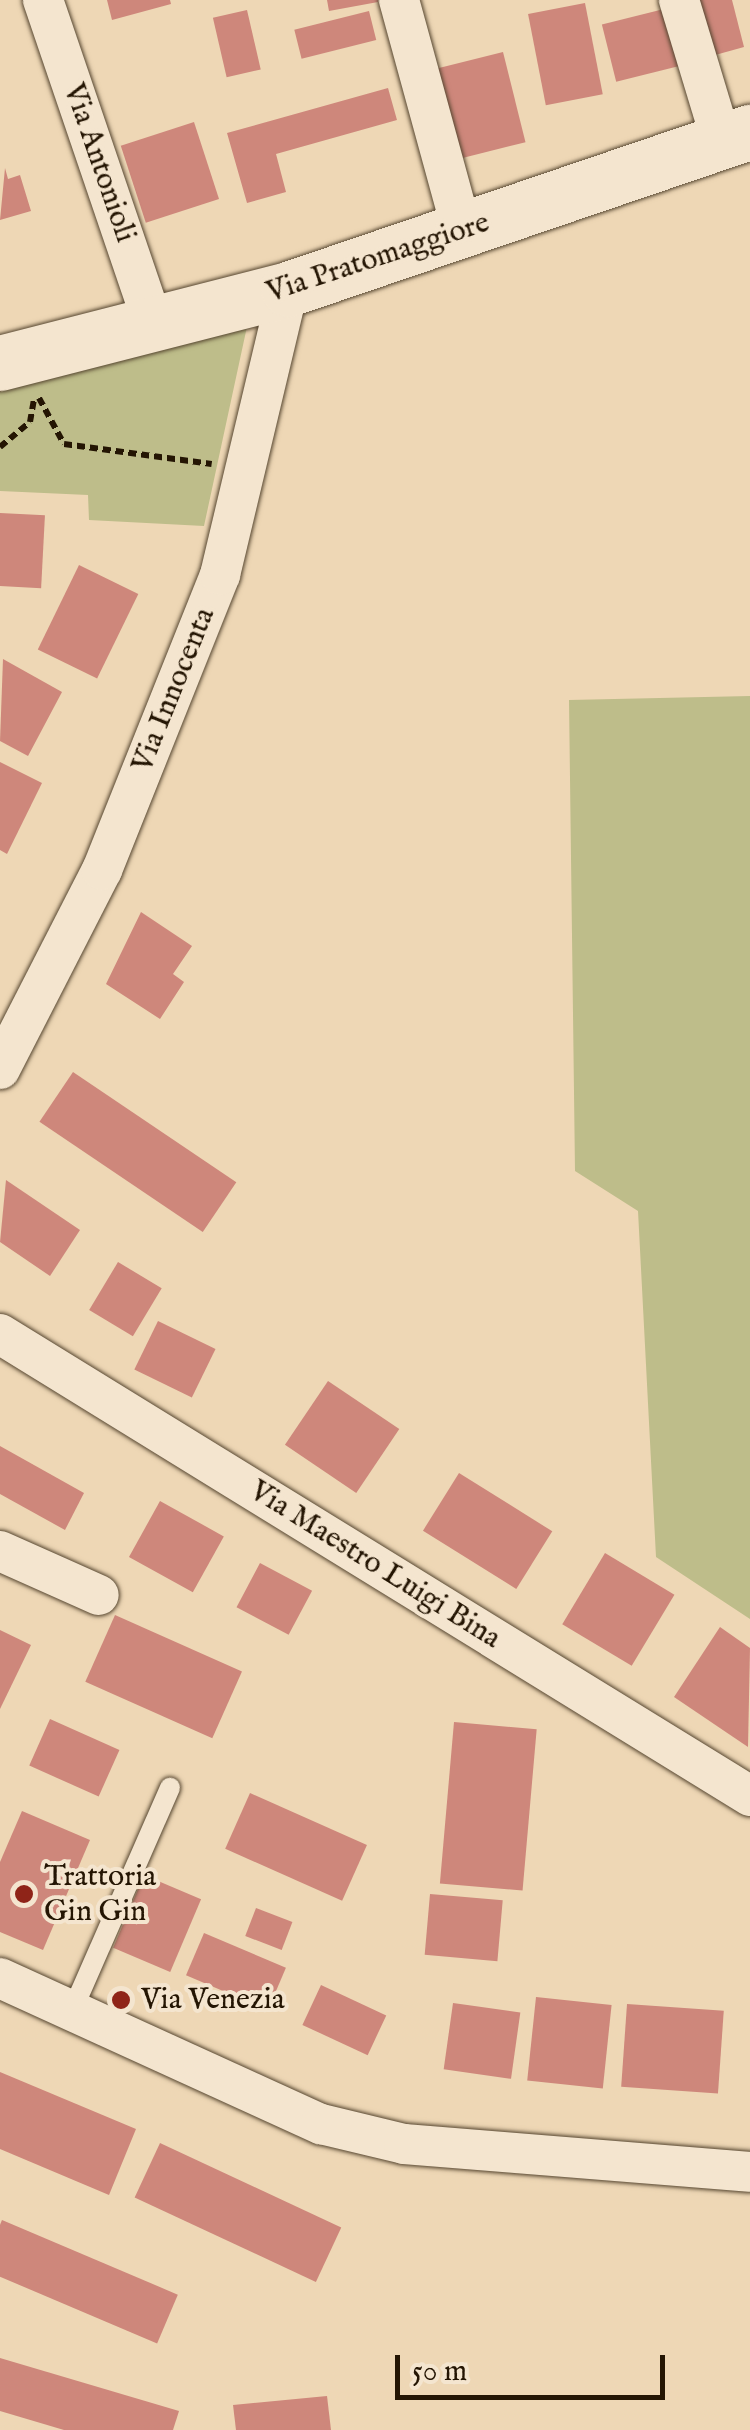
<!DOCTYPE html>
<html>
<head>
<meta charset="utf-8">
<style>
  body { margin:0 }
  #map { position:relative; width:750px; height:2430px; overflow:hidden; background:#eed7b5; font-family:"IM FELL English",serif }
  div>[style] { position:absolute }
  .green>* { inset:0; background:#bebd8a }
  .building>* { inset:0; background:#ce877b; transform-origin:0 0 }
  .path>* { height:6px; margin-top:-3px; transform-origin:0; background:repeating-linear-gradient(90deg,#241503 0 8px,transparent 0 13px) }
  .roads { filter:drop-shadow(0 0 2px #564630) drop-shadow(0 0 2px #564630) }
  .lane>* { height:20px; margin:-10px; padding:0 10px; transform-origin:10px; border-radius:10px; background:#f4e5cf }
  .street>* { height:40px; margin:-20px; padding:0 20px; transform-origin:20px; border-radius:20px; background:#f4e5cf }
  .secondary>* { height:55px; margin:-27.5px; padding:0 27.5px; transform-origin:27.5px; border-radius:27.5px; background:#f4e5cf }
  .dots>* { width:28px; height:28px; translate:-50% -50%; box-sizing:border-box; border:5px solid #f4e5cf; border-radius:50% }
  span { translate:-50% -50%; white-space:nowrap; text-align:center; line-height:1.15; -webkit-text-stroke:8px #f4e5cf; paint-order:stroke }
  .street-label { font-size:30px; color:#241503 }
  .poi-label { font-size:30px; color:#241503 }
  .left { translate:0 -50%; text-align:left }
  .scale { position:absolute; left:395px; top:2355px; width:270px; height:45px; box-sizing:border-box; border:5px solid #241503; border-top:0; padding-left:12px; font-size:30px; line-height:35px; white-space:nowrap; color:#241503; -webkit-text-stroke:8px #f4e5cf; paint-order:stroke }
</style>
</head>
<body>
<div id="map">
  <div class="green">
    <div style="clip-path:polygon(248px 322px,204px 526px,89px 520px,88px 495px,0 491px,0 381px)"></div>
    <div style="clip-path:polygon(750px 696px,750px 1619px,656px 1557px,638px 1211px,575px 1171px,569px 700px)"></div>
  </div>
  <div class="building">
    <div style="clip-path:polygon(107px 0,170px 0,171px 4px,112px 20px)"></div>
    <div style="clip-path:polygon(327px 0,378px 0,378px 2px,329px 11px)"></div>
    <div style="clip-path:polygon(693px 0,732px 0,744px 47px,708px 57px)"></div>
    <div style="left:585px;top:3px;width:93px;height:58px;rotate:79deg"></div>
    <div style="left:664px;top:9px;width:59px;height:64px;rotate:76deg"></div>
    <div style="left:247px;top:10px;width:61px;height:35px;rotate:77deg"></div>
    <div style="left:369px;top:11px;width:30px;height:77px;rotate:76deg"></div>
    <div style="left:503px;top:52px;width:93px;height:68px;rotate:76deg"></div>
    <div style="clip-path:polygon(388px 88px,397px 120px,276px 154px,286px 192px,247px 203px,227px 133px)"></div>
    <div style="left:194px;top:122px;width:81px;height:77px;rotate:72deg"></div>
    <div style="clip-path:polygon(5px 168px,8px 179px,20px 175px,31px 211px,0 220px)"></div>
    <div style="left:0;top:513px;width:45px;height:73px;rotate:3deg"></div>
    <div style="left:79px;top:565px;width:66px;height:94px;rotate:26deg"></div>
    <div style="clip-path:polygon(3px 659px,62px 692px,28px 756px,0 741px)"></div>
    <div style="clip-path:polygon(0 762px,42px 783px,7px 854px,0 850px)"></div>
    <div style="clip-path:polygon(141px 912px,192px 946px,173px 974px,184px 982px,160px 1019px,106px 984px)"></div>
    <div style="left:73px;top:1072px;width:197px;height:60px;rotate:34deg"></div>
    <div style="clip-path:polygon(6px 1180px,80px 1230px,50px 1276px,0 1242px)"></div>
    <div style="left:118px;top:1262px;width:51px;height:56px;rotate:31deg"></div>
    <div style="left:158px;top:1321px;width:64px;height:54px;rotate:26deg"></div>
    <div style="left:328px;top:1381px;width:86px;height:77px;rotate:34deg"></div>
    <div style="clip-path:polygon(0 1446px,84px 1493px,65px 1530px,0 1494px)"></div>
    <div style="left:459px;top:1473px;width:110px;height:68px;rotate:32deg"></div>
    <div style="left:160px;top:1501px;width:73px;height:64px;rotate:29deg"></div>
    <div style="left:605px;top:1553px;width:81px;height:83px;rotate:31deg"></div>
    <div style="left:260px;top:1563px;width:59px;height:50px;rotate:28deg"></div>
    <div style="left:115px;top:1615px;width:139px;height:73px;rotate:24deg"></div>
    <div style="clip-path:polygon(720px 1627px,750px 1648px,748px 1747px,674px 1697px)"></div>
    <div style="clip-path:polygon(0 1630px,31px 1645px,0 1709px)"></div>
    <div style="left:50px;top:1719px;width:76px;height:51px;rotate:24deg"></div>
    <div style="left:454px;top:1722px;width:83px;height:162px;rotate:5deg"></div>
    <div style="left:250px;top:1793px;width:128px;height:61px;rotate:24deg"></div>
    <div style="clip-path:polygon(22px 1811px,90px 1840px,43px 1950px,0 1932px,0 1862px)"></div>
    <div style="left:144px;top:1875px;width:62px;height:79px;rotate:23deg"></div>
    <div style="left:430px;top:1894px;width:73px;height:61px;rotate:5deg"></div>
    <div style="left:256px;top:1908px;width:39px;height:30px;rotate:21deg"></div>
    <div style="left:204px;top:1933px;width:89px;height:46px;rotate:23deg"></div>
    <div style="left:321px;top:1985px;width:72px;height:44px;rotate:25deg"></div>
    <div style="left:536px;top:1997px;width:76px;height:84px;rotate:6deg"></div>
    <div style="left:453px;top:2003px;width:68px;height:67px;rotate:8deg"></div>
    <div style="left:627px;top:2004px;width:97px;height:83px;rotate:4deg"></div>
    <div style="clip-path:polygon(0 2072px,136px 2129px,109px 2195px,0 2149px)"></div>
    <div style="left:160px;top:2143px;width:200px;height:60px;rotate:25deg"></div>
    <div style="left:2px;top:2220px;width:191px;height:53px;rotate:23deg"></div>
    <div style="clip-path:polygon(0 2358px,179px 2411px,173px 2430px,64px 2430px,0 2411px)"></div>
    <div style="clip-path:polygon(327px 2396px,331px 2430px,236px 2430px,233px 2405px)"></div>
  </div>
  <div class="path">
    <div style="left:39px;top:398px;width:52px;rotate:61.5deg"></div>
    <div style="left:64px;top:444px;width:149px;rotate:7.7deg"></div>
    <div style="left:0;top:447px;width:39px;rotate:-40deg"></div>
    <div style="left:30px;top:422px;width:23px;rotate:-80deg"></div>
  </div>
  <div class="roads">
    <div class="lane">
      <div style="left:72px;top:2011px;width:244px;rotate:-66.3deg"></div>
    </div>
    <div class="street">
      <div style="left:43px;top:0;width:344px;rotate:71.2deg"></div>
      <div style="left:399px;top:0;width:239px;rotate:74.7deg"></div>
      <div style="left:679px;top:0;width:148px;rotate:73.2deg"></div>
      <div style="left:0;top:1069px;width:224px;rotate:-62.9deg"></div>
      <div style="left:102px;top:870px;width:318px;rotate:-68.2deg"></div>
      <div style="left:220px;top:575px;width:294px;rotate:-76.6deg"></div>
      <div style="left:0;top:1334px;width:881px;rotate:31.63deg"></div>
      <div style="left:0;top:1551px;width:108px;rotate:24deg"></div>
      <div style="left:0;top:1978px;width:353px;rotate:24.5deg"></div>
      <div style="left:321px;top:2124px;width:85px;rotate:13.5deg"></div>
      <div style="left:404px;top:2144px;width:347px;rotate:4.6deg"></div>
    </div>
    <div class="secondary">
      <div style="left:0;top:363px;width:297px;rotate:-14.4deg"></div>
      <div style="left:288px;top:289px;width:488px;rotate:-18.8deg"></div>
    </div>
  </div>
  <div class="dots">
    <div style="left:24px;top:1894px;background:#8f2418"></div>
    <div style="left:121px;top:2000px;background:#8f2418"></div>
  </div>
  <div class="street-label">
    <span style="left:99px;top:163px;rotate:71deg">Via Antonioli</span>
    <span style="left:378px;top:258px;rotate:-18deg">Via Pratomaggiore</span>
    <span style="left:174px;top:690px;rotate:-68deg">Via Innocenta</span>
    <span style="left:375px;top:1565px;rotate:32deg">Via Maestro Luigi Bina</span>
  </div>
  <div class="poi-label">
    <span class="left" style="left:44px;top:1894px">Trattoria<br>Gin Gin</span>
    <span class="left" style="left:141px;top:2000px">Via Venezia</span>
  </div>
  <div class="scale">50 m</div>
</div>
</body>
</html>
